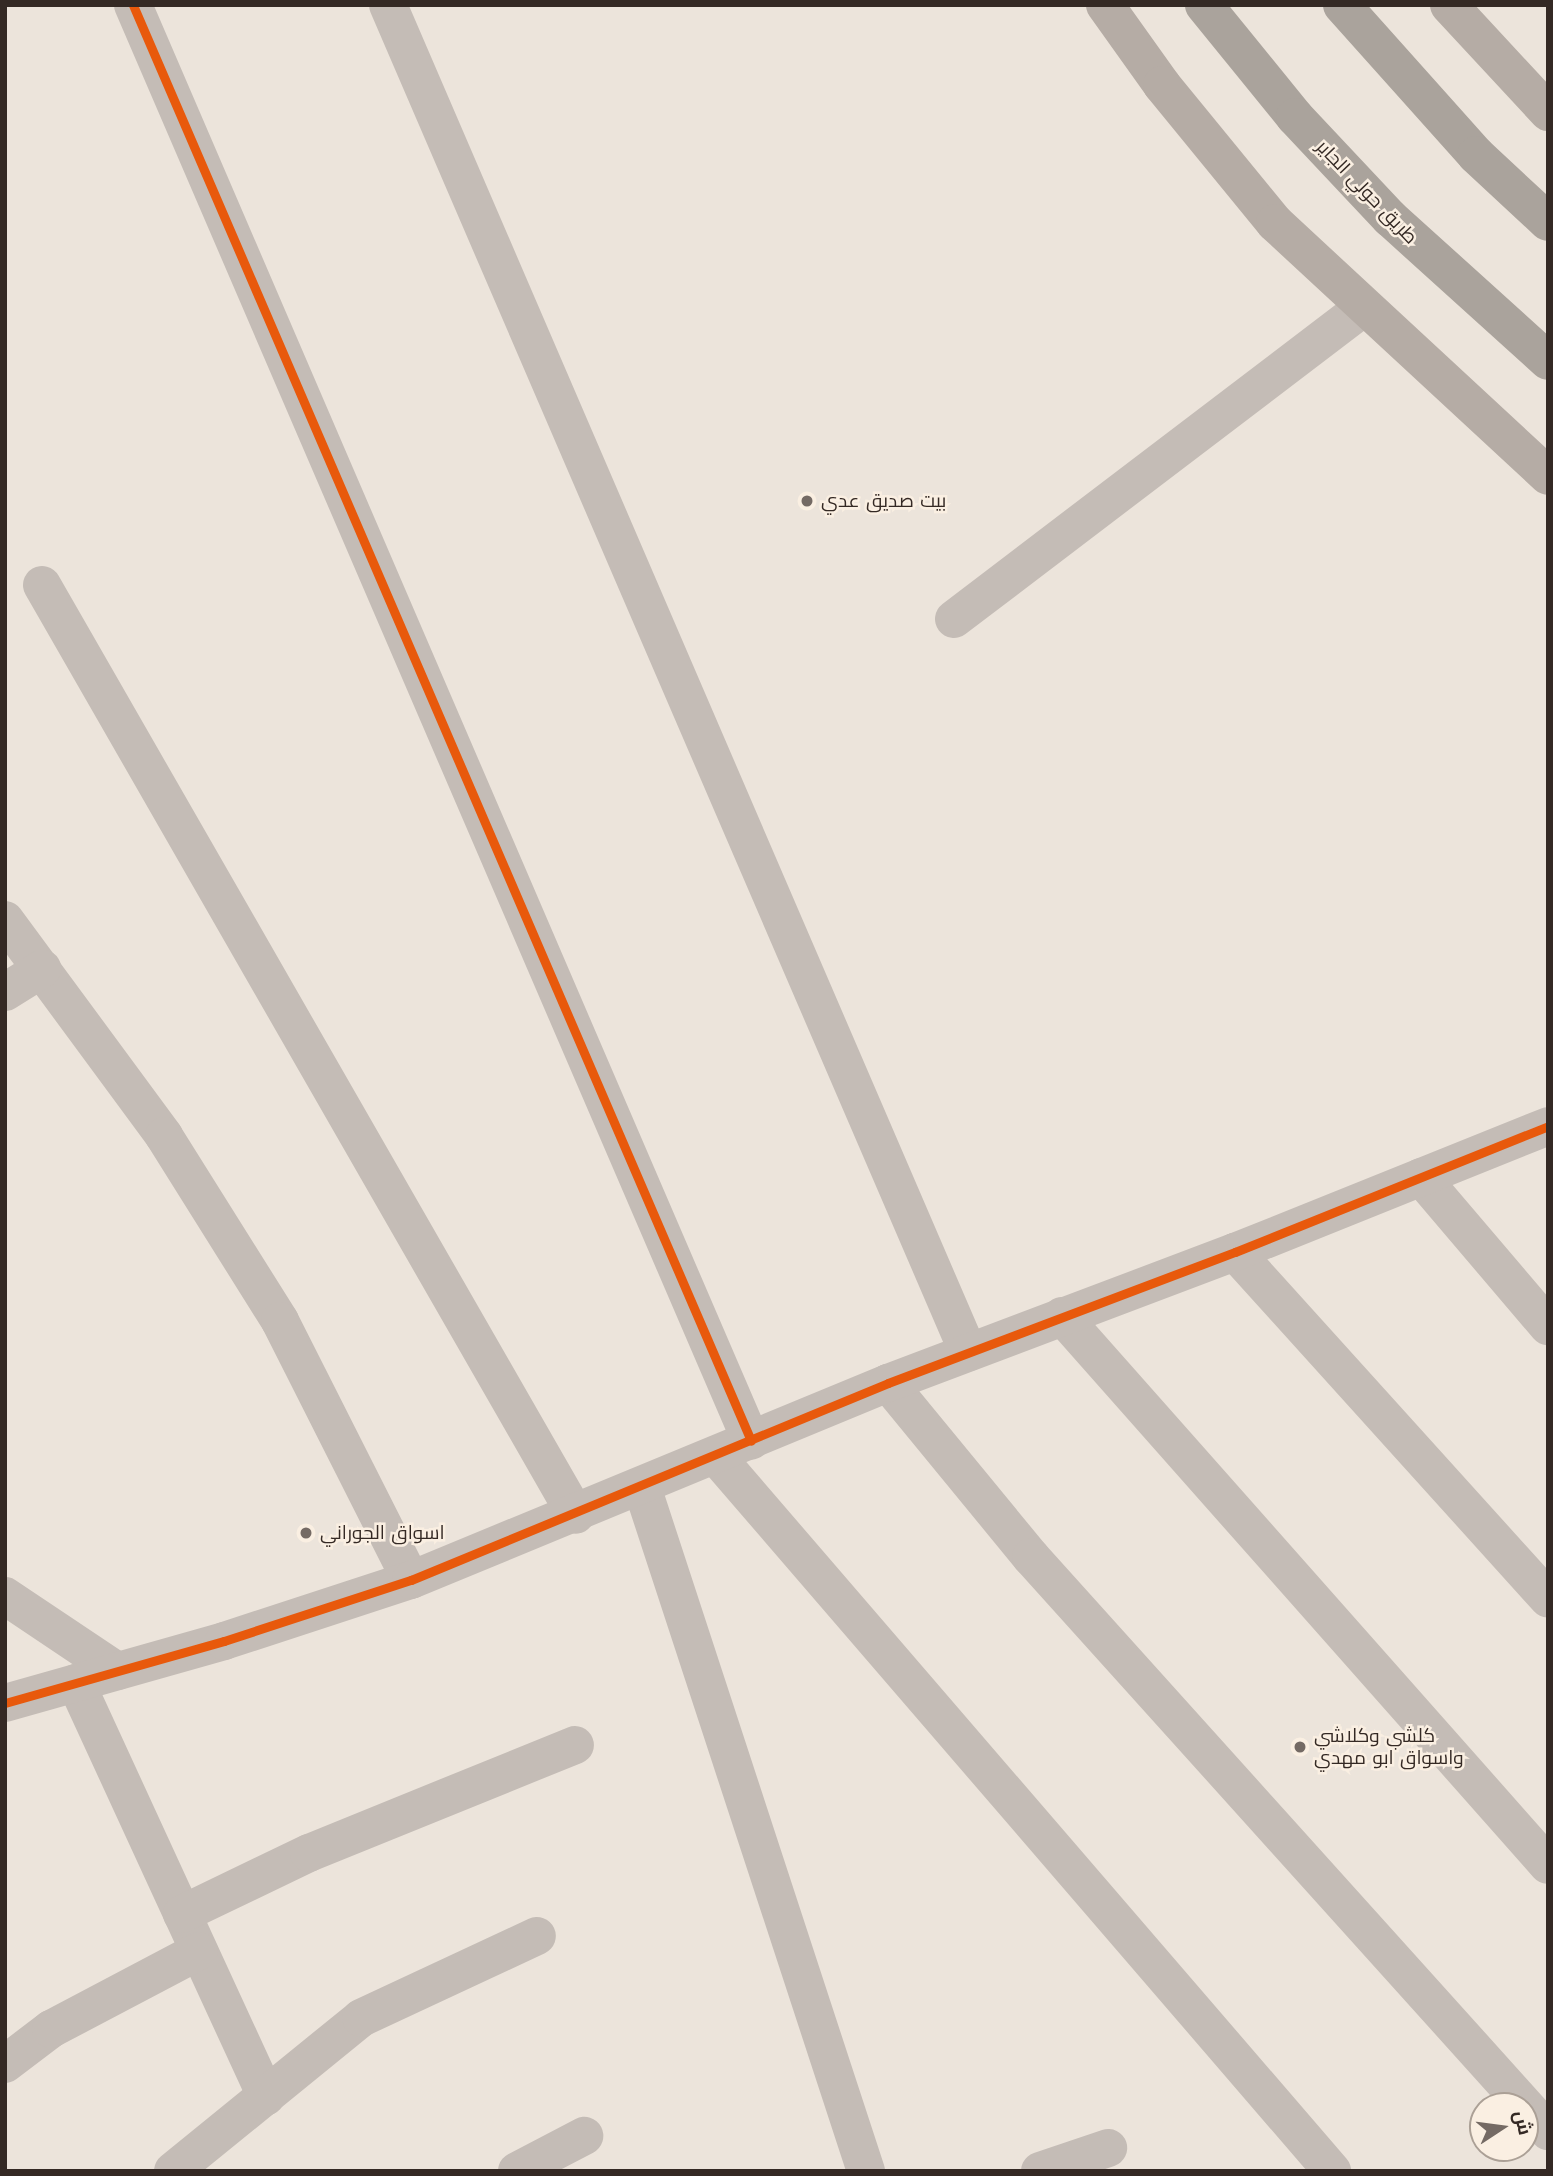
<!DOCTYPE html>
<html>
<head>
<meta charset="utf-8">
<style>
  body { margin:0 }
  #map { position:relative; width:1553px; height:2176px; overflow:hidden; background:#ece4db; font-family:"Work Sans",Cairo,sans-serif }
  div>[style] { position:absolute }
  .street>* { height:38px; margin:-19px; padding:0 19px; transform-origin:19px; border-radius:19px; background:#c4bcb6 }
  .secondary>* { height:38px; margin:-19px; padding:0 19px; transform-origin:19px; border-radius:19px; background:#b5aca5 }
  .highway>* { height:38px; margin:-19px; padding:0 19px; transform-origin:19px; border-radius:19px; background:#aaa39c }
  .cycleway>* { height:9px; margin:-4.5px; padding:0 4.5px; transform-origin:4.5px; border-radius:4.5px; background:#e8590c }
  .dots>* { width:19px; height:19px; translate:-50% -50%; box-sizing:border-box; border:4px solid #faefe2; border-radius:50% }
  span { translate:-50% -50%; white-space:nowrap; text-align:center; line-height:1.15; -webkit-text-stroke:5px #faefe2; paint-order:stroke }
  .street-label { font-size:19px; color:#342924 }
  .poi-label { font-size:19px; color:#342924 }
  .left { translate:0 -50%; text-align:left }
  .frame { position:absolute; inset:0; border:7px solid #342924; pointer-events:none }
  .north { position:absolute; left:1469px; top:2092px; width:70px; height:70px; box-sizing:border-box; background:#faefe2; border:2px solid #aba096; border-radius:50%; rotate:77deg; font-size:19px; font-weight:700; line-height:28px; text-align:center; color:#342924 }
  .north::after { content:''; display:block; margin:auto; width:24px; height:32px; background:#746a64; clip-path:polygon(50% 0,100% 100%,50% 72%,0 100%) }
</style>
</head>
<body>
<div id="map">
  <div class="street">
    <div style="left:133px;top:5px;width:1563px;rotate:66.71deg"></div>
    <div style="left:388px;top:5px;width:1467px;rotate:66.7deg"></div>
    <div style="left:42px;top:585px;width:1072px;rotate:60.14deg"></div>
    <div style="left:954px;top:619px;width:515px;rotate:-37.27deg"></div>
    <div style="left:5px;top:920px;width:268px;rotate:53.6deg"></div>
    <div style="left:164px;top:1136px;width:218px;rotate:57.9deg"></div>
    <div style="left:280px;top:1321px;width:290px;rotate:63.2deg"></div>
    <div style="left:5px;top:992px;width:44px;rotate:-31.9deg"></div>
    <div style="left:1421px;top:1177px;width:196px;rotate:49.6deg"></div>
    <div style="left:1235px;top:1252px;width:467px;rotate:47.9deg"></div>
    <div style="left:1062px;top:1316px;width:733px;rotate:48.48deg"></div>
    <div style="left:888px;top:1383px;width:225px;rotate:50.6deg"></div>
    <div style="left:1031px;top:1557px;width:773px;rotate:47.99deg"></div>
    <div style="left:716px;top:1456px;width:944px;rotate:49.25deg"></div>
    <div style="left:642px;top:1487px;width:720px;rotate:71.87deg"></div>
    <div style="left:5px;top:1596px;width:135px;rotate:33.8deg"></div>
    <div style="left:76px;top:1683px;width:455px;rotate:65.3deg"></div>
    <div style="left:5px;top:1703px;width:228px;rotate:-15.8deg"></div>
    <div style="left:224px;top:1641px;width:197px;rotate:-18.1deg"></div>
    <div style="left:411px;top:1580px;width:516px;rotate:-22.44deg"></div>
    <div style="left:888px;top:1383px;width:371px;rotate:-20.7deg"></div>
    <div style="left:1235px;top:1252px;width:337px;rotate:-21.9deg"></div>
    <div style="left:182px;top:1914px;width:141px;rotate:-25.7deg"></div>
    <div style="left:309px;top:1853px;width:287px;rotate:-22.1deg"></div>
    <div style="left:5px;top:2064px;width:58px;rotate:-37.3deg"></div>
    <div style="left:51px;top:2029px;width:167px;rotate:-27.8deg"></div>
    <div style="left:173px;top:2171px;width:242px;rotate:-39.1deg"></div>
    <div style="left:361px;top:2018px;width:194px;rotate:-25deg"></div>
    <div style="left:517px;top:2171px;width:76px;rotate:-27.6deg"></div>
    <div style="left:1040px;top:2171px;width:72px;rotate:-18.7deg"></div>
  </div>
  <div class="secondary">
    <div style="left:1105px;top:5px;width:98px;rotate:54.5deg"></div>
    <div style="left:1162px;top:85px;width:178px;rotate:50.7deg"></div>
    <div style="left:1275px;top:223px;width:372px;rotate:42.8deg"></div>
    <div style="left:1449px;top:5px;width:146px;rotate:47.2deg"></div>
  </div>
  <div class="highway">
    <div style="left:1204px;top:5px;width:144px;rotate:50.9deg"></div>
    <div style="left:1295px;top:117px;width:139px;rotate:46.8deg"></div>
    <div style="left:1390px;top:218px;width:213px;rotate:42.1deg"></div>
    <div style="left:1342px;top:5px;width:201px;rotate:48.2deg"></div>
    <div style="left:1476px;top:155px;width:98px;rotate:42.9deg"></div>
  </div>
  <div class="cycleway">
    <div style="left:133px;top:5px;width:1563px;rotate:66.71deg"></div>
    <div style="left:5px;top:1703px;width:228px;rotate:-15.8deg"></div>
    <div style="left:224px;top:1641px;width:197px;rotate:-18.1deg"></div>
    <div style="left:411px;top:1580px;width:516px;rotate:-22.44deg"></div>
    <div style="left:888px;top:1383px;width:371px;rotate:-20.7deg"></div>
    <div style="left:1235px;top:1252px;width:337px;rotate:-21.9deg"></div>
  </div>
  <div class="dots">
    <div style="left:807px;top:501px;background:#746a64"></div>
    <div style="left:306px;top:1533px;background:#746a64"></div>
    <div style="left:1300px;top:1747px;background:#746a64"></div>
  </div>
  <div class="street-label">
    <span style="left:1367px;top:192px;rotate:46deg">طريق حولي الجاير</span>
  </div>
  <div class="poi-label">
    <span class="left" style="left:821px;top:501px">بيت صديق عدي</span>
    <span class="left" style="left:320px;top:1533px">اسواق الجوراني</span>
    <span class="left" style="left:1314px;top:1747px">كلشي وكلاشي<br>واسواق ابو مهدي</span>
  </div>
  <div class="frame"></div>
  <div class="north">ش</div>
</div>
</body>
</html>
